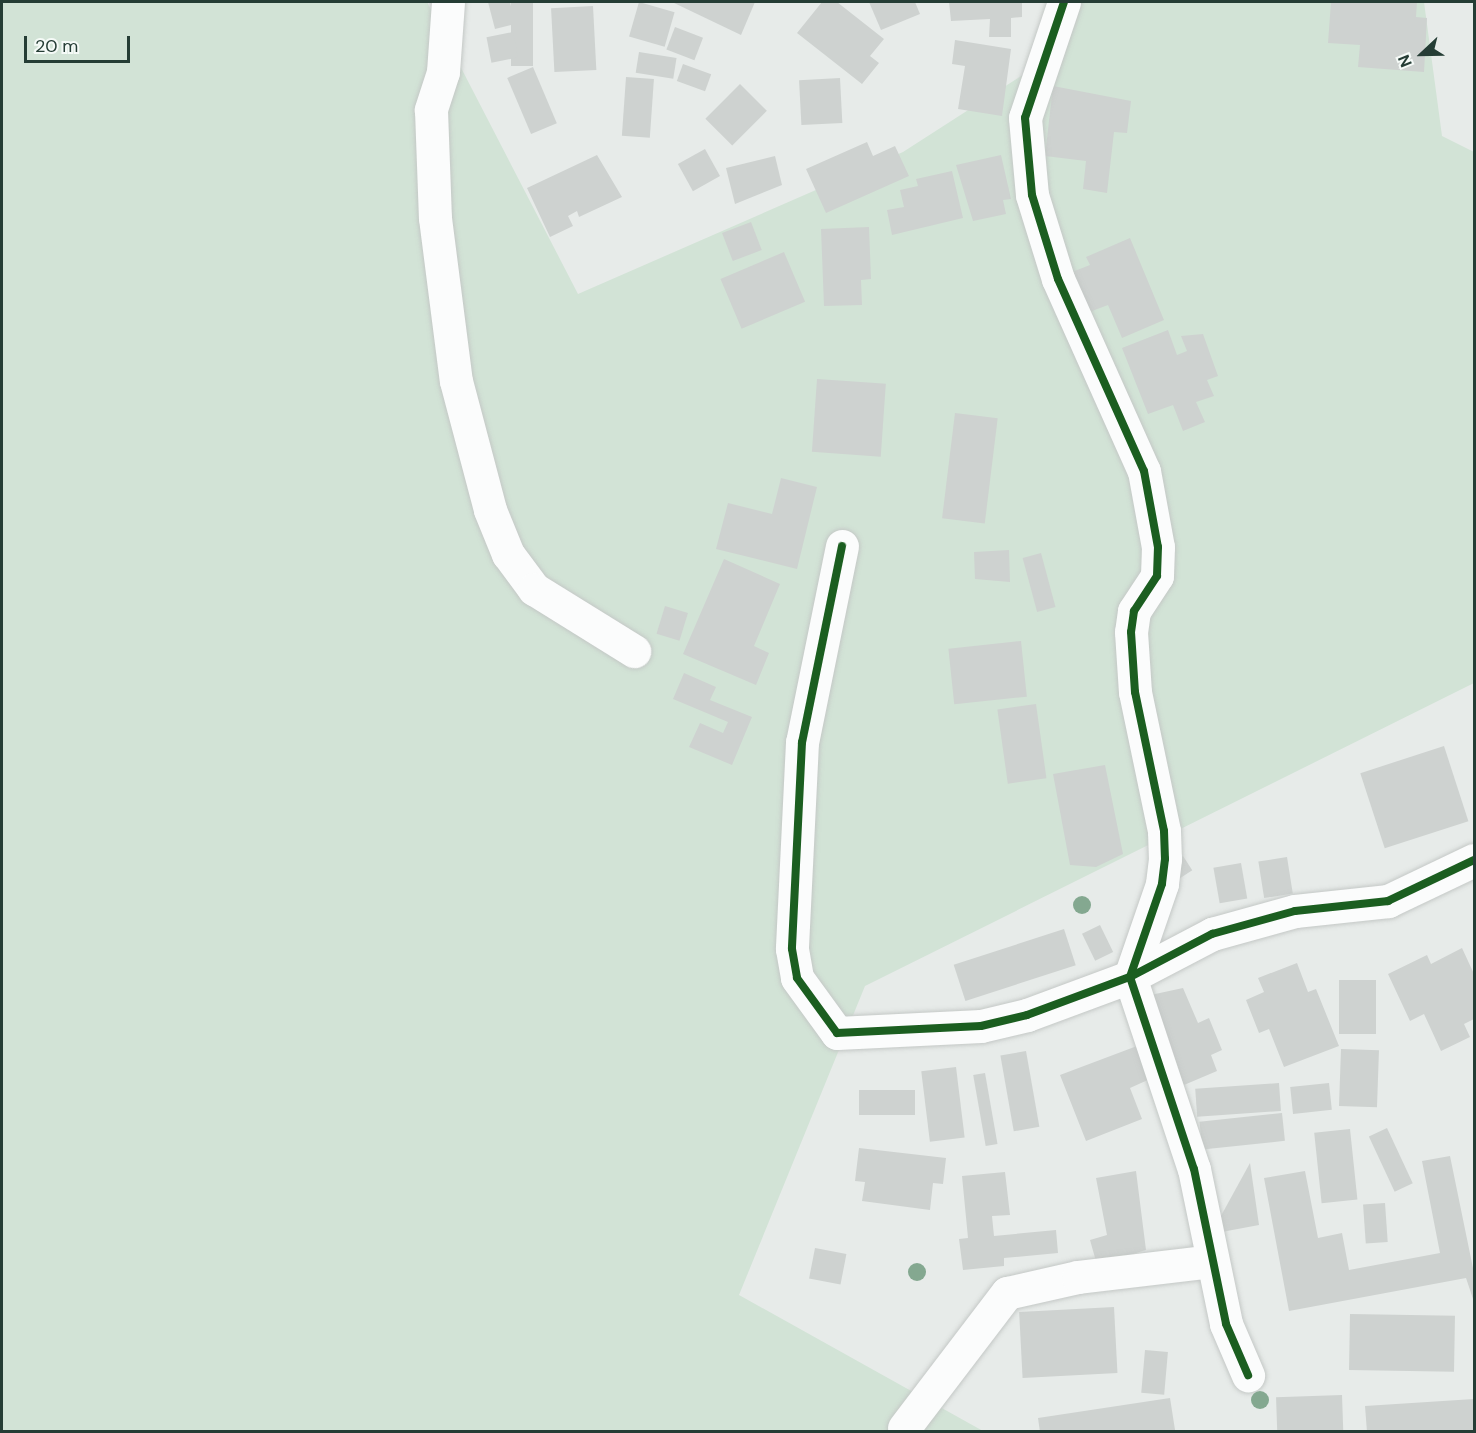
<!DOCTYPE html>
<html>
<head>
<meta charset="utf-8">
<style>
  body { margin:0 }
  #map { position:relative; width:1476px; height:1433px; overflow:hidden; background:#e7ebe9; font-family:"DM Sans",sans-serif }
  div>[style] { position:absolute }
  .green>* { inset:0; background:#d2e3d6 }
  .building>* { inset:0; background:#ced2d0; transform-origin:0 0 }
  .roads { filter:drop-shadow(0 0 2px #c4c8c6) drop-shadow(0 0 2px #c4c8c6) }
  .street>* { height:33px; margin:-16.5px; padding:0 16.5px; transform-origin:16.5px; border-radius:16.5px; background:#fbfcfc }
  .cycleway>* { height:8px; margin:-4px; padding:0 4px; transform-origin:4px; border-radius:4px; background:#1b5e20 }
  .trees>* { width:18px; height:18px; margin:-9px; border-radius:50%; background:#84a890 }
  span { translate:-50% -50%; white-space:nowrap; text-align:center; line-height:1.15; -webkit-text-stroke:4.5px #f5faf7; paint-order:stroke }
  .frame { position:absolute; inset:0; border:3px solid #253d35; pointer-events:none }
  .north { position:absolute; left:1392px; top:24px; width:60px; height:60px; -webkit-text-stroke:4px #f5faf7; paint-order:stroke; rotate:248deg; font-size:16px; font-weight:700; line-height:24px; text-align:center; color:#253d35 }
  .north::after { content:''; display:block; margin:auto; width:21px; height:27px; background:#253d35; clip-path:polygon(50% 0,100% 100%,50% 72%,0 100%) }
  .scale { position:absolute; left:24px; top:36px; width:106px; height:27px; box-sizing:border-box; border:3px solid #253d35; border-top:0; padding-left:8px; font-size:18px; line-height:21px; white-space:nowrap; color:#253d35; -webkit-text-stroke:4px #f5faf7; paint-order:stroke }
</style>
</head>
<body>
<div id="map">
  <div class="green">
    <div style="clip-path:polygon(2px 2px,427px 2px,578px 294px,903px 152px,1060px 51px,1077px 2px,1424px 2px,1442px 136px,1474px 152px,1474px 683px,865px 986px,739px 1295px,983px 1431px,2px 1432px)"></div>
  </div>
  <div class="building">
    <div style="clip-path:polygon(488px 2px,510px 2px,515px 24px,495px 29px)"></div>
    <div style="left:511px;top:2px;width:22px;height:64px"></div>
    <div style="left:639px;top:2px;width:37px;height:36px;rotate:16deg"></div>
    <div style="clip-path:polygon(672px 2px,755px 2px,741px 35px)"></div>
    <div style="clip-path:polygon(822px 2px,837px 2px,884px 39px,870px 56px,879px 63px,862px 84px,797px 33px)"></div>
    <div style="clip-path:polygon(869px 2px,915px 2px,920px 14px,881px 30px)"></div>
    <div style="clip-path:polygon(949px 2px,1022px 2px,1022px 17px,1011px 18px,1011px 37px,989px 37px,990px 19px,951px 21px)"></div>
    <div style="clip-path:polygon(1331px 2px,1417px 2px,1416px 17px,1427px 18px,1424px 72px,1358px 67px,1360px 45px,1328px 43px)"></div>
    <div style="left:593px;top:6px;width:64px;height:42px;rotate:87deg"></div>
    <div style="left:675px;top:27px;width:30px;height:24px;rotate:21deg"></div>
    <div style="left:513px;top:32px;width:26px;height:27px;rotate:79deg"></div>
    <div style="clip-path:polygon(955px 40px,1011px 49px,1002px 116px,958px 109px,965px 66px,952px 64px)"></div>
    <div style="left:639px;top:52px;width:38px;height:21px;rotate:9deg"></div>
    <div style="left:683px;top:64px;width:30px;height:18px;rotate:20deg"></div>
    <div style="left:533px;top:67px;width:61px;height:28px;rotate:67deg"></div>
    <div style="left:626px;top:77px;width:28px;height:59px;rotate:4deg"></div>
    <div style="left:840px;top:78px;width:45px;height:41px;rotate:87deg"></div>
    <div style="left:740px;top:84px;width:38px;height:49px;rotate:45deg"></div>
    <div style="clip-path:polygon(1053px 86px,1131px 101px,1127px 133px,1114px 132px,1107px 193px,1083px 189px,1086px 161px,1045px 156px)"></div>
    <div style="clip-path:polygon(867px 142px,873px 156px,895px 146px,909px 176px,826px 213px,806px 169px)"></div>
    <div style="left:705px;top:149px;width:31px;height:31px;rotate:61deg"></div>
    <div style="clip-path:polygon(597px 155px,622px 197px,579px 217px,577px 211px,568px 216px,573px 226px,550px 237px,527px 188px)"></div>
    <div style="clip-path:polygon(1001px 155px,1011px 199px,1003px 200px,1006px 214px,973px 221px,956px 165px)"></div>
    <div style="clip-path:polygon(775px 156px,782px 185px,735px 204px,726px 168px)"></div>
    <div style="clip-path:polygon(952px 171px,963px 218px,892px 235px,887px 210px,904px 207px,900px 190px,918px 186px,916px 179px)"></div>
    <div style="left:751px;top:222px;width:30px;height:31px;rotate:69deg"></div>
    <div style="clip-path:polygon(869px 227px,871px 279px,861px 280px,862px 305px,824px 306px,821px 229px)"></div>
    <div style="clip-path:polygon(1130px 238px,1164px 320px,1122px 338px,1108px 305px,1084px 314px,1067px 274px,1090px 265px,1086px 257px)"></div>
    <div style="left:784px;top:252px;width:54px;height:69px;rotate:67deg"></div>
    <div style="clip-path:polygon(1168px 330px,1177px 355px,1187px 351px,1181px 336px,1203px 334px,1218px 376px,1207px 380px,1214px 396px,1196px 402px,1205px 422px,1183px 431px,1173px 405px,1148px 414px,1122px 348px)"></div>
    <div style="left:817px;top:379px;width:69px;height:73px;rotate:4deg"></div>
    <div style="left:955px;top:413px;width:43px;height:106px;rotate:7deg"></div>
    <div style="clip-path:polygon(781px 478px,817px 487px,797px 569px,716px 549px,728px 503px,772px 514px)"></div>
    <div style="clip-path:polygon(1009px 550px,1010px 582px,975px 579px,974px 552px)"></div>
    <div style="left:1041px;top:553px;width:56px;height:19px;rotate:75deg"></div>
    <div style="clip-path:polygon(724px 559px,780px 584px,754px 646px,769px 653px,756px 685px,683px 654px)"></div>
    <div style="left:665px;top:606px;width:24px;height:29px;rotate:17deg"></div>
    <div style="left:1021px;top:641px;width:56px;height:73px;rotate:84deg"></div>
    <div style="clip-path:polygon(684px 673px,716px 687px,710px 700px,752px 717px,732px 765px,689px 747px,700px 723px,723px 733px,728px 722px,673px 699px)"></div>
    <div style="left:1036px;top:704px;width:75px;height:39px;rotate:82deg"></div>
    <div style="left:1444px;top:746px;width:79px;height:88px;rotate:72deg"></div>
    <div style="clip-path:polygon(1105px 765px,1123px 854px,1096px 867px,1070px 865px,1053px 774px)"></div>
    <div style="left:1183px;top:856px;width:17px;height:17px;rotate:57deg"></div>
    <div style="left:1287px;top:857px;width:37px;height:29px;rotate:81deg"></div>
    <div style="left:1241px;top:863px;width:36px;height:28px;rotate:80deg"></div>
    <div style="left:1100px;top:925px;width:30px;height:20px;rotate:64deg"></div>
    <div style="left:1064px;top:929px;width:38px;height:116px;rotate:72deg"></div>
    <div style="clip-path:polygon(1462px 948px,1474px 974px,1474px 1019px,1464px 1024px,1470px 1037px,1441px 1051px,1424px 1014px,1410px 1021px,1388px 974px,1427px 955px,1431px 964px)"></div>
    <div style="clip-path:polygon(1297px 963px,1308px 992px,1316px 989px,1339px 1046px,1284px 1067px,1269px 1029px,1259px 1033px,1246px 1000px,1264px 992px,1258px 978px)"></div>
    <div style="left:1339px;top:980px;width:37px;height:54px"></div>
    <div style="clip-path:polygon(1183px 988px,1198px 1023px,1209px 1018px,1222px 1050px,1211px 1055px,1217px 1071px,1184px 1085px,1146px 996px)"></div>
    <div style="clip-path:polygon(1137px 1046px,1150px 1079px,1130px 1088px,1142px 1119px,1086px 1141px,1060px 1075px)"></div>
    <div style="left:1341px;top:1049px;width:38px;height:57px;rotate:2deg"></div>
    <div style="left:1026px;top:1051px;width:77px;height:26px;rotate:80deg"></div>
    <div style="left:956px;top:1067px;width:71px;height:35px;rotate:83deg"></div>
    <div style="left:985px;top:1073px;width:72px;height:12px;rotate:80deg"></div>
    <div style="left:1279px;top:1083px;width:28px;height:84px;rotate:86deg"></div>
    <div style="left:1329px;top:1083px;width:27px;height:39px;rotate:84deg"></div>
    <div style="left:859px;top:1090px;width:56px;height:25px"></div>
    <div style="left:1282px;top:1113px;width:28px;height:83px;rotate:84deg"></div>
    <div style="left:1387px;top:1128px;width:61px;height:20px;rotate:65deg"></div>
    <div style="left:1350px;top:1129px;width:71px;height:36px;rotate:84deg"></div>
    <div style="clip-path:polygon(859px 1148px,946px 1158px,943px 1184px,933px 1183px,930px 1210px,862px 1201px,865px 1182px,855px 1181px)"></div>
    <div style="clip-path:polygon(1450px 1156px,1474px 1273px,1474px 1302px,1466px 1278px,1289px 1311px,1264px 1178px,1305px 1171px,1318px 1238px,1342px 1233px,1349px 1270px,1440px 1253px,1422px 1161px)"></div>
    <div style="clip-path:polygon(1250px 1163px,1259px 1225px,1211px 1234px)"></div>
    <div style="clip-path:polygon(1136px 1171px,1146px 1250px,1097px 1265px,1090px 1240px,1107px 1235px,1096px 1178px)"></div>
    <div style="clip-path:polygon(1005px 1172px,1010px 1215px,992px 1216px,994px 1236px,1056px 1230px,1058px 1253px,1004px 1258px,1004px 1266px,963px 1270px,959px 1239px,968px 1238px,962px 1176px)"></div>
    <div style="left:1385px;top:1203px;width:39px;height:22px;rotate:86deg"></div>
    <div style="left:815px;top:1248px;width:32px;height:31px;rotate:11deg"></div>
    <div style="left:1114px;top:1307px;width:66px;height:95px;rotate:87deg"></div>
    <div style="left:1350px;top:1314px;width:105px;height:56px;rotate:1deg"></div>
    <div style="left:1145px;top:1350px;width:23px;height:43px;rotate:5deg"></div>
    <div style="left:1342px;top:1395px;width:37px;height:66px;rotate:88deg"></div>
    <div style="clip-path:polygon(1170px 1398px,1175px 1430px,1040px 1432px,1038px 1418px)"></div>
    <div style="clip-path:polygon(1474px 1399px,1474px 1432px,1367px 1432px,1365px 1406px)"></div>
  </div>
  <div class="roads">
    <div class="street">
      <div style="left:448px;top:2px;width:70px;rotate:94.1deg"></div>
      <div style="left:443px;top:72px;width:40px;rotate:108deg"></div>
      <div style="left:431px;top:110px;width:108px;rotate:87.9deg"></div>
      <div style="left:435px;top:218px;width:164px;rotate:82.7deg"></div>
      <div style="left:456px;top:381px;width:133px;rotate:75.2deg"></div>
      <div style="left:490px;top:510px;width:48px;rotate:67.8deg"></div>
      <div style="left:508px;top:554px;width:44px;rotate:53.4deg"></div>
      <div style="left:534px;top:589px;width:118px;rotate:31.8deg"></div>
      <div style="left:1064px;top:2px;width:122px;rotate:108.6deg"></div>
      <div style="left:1025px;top:118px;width:77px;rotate:84.8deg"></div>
      <div style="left:1032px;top:195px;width:88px;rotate:72.8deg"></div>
      <div style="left:1058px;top:279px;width:210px;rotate:65.9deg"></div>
      <div style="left:1144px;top:471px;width:77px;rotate:79.6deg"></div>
      <div style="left:1158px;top:547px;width:29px;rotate:92deg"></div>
      <div style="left:1157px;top:576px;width:42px;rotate:123.3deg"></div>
      <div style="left:1134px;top:611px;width:21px;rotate:98deg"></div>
      <div style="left:1131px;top:632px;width:60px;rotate:86.2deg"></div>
      <div style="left:1135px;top:692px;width:142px;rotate:78.2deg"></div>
      <div style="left:1164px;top:831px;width:28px;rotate:88deg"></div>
      <div style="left:1165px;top:859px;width:25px;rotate:97deg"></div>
      <div style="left:1162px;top:884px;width:98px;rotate:109deg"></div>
      <div style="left:1130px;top:977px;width:202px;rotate:71.6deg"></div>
      <div style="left:1194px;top:1169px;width:158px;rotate:78.3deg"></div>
      <div style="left:1226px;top:1324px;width:56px;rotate:66.7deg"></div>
      <div style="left:842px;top:546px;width:200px;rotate:101.5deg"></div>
      <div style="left:802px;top:742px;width:207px;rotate:92.8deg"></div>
      <div style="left:792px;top:949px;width:29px;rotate:80deg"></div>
      <div style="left:797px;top:978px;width:68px;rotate:54deg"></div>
      <div style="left:837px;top:1033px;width:144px;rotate:-2.8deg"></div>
      <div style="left:981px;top:1026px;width:47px;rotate:-13.4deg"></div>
      <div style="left:1027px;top:1015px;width:110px;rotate:-20.3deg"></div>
      <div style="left:1130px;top:977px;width:93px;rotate:-27.7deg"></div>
      <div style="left:1212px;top:934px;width:86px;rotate:-15.5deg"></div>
      <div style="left:1295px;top:911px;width:94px;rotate:-6.1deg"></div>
      <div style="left:1388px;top:901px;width:95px;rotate:-25.5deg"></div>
      <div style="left:904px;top:1428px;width:170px;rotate:-52.7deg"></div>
      <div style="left:1007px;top:1293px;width:73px;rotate:-12.7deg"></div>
      <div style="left:1078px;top:1277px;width:135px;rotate:-6.8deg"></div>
    </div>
  </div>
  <div class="cycleway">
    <div style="left:1064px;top:2px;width:122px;rotate:108.6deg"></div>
    <div style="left:1025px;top:118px;width:77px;rotate:84.8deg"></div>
    <div style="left:1032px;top:195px;width:88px;rotate:72.8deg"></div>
    <div style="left:1058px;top:279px;width:210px;rotate:65.9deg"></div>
    <div style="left:1144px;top:471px;width:77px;rotate:79.6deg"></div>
    <div style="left:1158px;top:547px;width:29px;rotate:92deg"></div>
    <div style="left:1157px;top:576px;width:42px;rotate:123.3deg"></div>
    <div style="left:1134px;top:611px;width:21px;rotate:98deg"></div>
    <div style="left:1131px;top:632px;width:60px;rotate:86.2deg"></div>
    <div style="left:1135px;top:692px;width:142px;rotate:78.2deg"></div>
    <div style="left:1164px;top:831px;width:28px;rotate:88deg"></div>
    <div style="left:1165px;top:859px;width:25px;rotate:97deg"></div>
    <div style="left:1162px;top:884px;width:98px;rotate:109deg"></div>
    <div style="left:1130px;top:977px;width:202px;rotate:71.6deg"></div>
    <div style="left:1194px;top:1169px;width:158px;rotate:78.3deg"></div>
    <div style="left:1226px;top:1324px;width:56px;rotate:66.7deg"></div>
    <div style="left:842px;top:546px;width:200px;rotate:101.5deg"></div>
    <div style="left:802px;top:742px;width:207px;rotate:92.8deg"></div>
    <div style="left:792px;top:949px;width:29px;rotate:80deg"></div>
    <div style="left:797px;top:978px;width:68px;rotate:54deg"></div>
    <div style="left:837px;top:1033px;width:144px;rotate:-2.8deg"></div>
    <div style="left:981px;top:1026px;width:47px;rotate:-13.4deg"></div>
    <div style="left:1027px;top:1015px;width:110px;rotate:-20.3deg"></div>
    <div style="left:1130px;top:977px;width:93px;rotate:-27.7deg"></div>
    <div style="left:1212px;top:934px;width:86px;rotate:-15.5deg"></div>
    <div style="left:1295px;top:911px;width:94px;rotate:-6.1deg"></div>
    <div style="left:1388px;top:901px;width:95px;rotate:-25.5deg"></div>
  </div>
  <div class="trees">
    <div style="left:1082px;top:905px"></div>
    <div style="left:917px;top:1272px"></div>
    <div style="left:1260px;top:1400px"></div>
  </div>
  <div class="frame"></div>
  <div class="north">N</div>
  <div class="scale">20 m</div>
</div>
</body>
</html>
